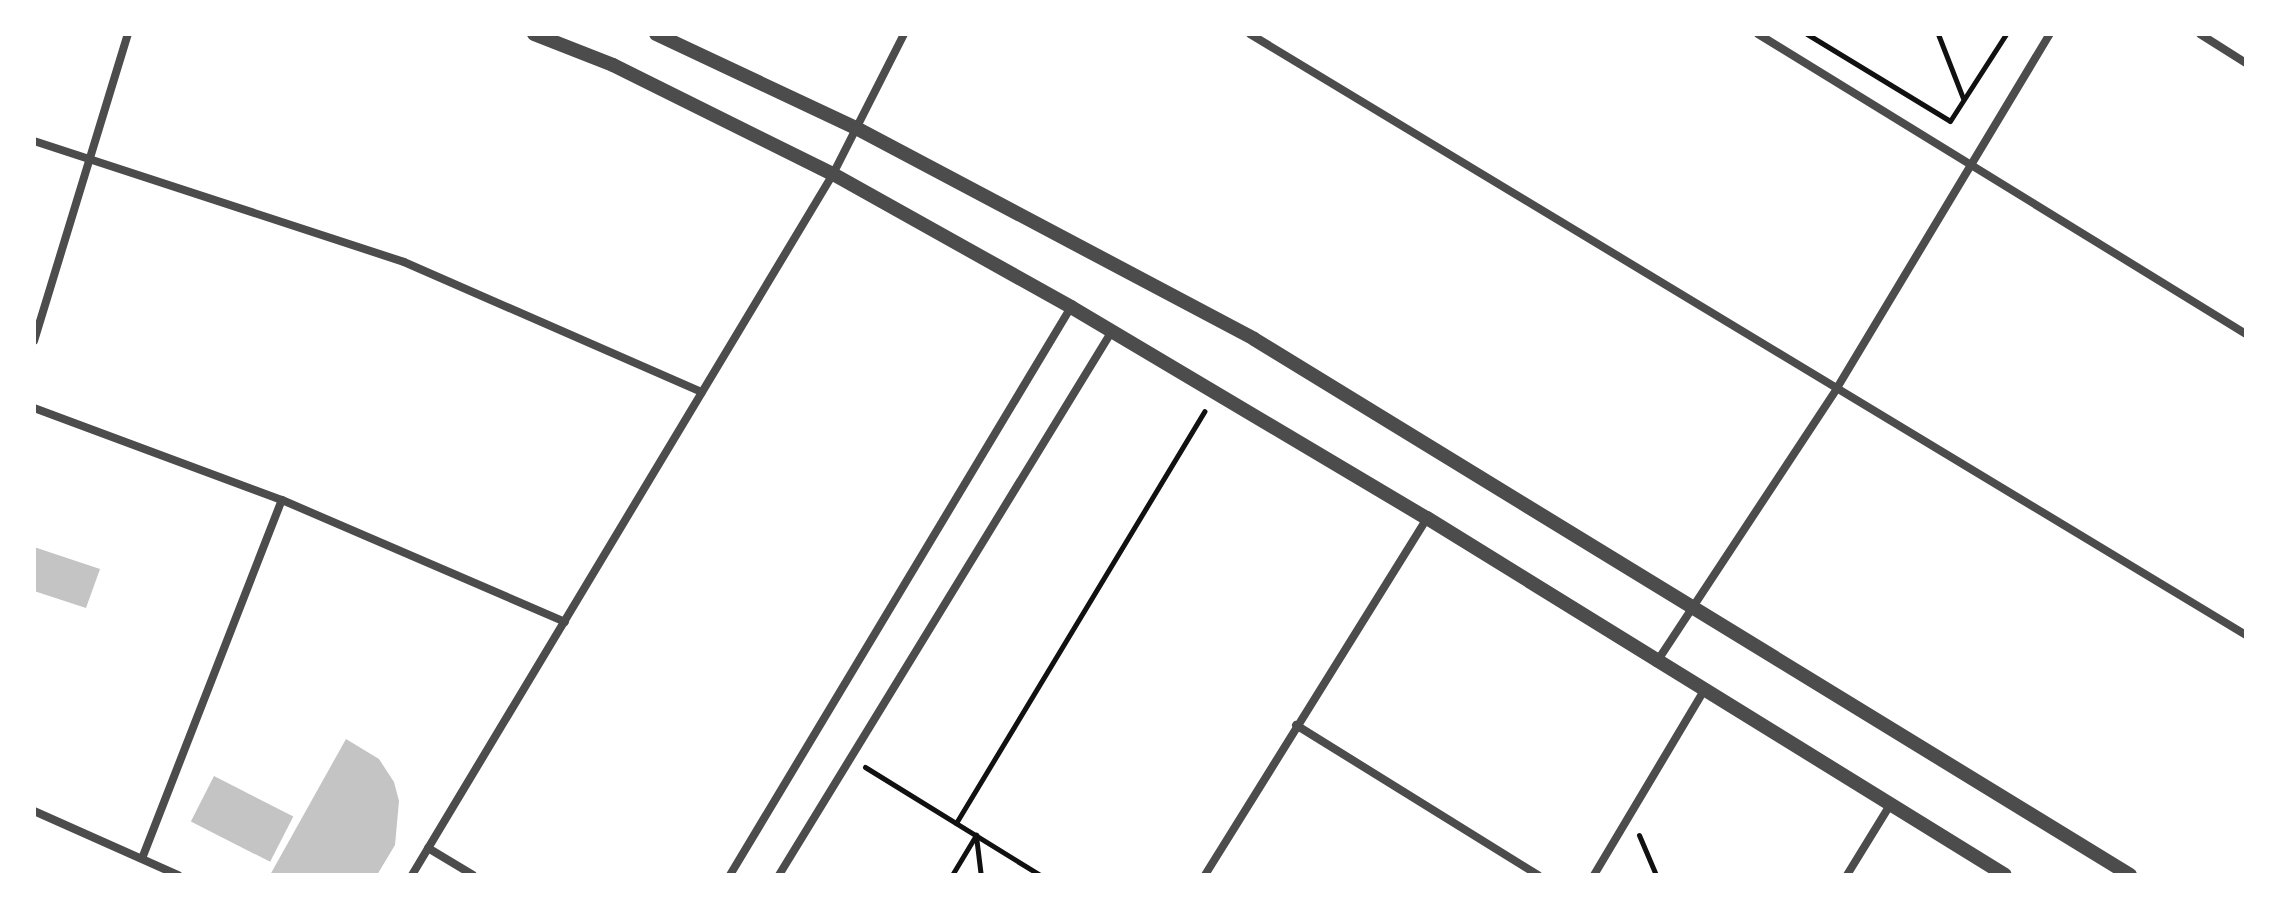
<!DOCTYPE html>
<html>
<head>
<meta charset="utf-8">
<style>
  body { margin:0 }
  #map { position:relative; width:2280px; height:909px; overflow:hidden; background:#fff; font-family:"Fira Sans",sans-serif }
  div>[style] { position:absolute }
  .building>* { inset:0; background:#c4c4c4; transform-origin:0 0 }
  .path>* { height:5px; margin:-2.5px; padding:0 2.5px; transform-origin:2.5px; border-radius:2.5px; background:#111 }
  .minor>* { height:8px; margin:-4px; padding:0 4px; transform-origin:4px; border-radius:4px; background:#4c4c4c }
  .tertiary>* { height:14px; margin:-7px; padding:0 7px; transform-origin:7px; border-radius:7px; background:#4c4c4c }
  span { translate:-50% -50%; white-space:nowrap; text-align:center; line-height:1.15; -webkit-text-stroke:6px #fff; paint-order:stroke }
  .frame { position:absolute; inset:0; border:36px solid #fff; pointer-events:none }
</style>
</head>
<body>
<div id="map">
  <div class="building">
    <div style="clip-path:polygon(34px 547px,100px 569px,86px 608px,34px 591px)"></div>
    <div style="clip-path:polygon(346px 739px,379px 759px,394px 782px,399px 801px,395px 845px,377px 875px,270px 875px)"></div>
    <div style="left:214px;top:776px;width:89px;height:51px;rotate:27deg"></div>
  </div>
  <div class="path">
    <div style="left:1807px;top:34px;width:167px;rotate:31.3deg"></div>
    <div style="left:1950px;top:121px;width:103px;rotate:-57.2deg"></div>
    <div style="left:1938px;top:34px;width:69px;rotate:68.7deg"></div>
    <div style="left:865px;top:767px;width:206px;rotate:31.7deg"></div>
    <div style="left:956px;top:823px;width:481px;rotate:-58.9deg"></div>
    <div style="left:1639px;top:835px;width:43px;rotate:67deg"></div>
    <div style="left:976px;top:836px;width:39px;rotate:83deg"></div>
    <div style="left:952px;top:875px;width:47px;rotate:-59deg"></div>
  </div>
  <div class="minor">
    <div style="left:1250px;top:34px;width:1163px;rotate:31.11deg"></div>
    <div style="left:1758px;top:34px;width:573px;rotate:31.58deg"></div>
    <div style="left:2200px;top:34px;width:54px;rotate:32.2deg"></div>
    <div style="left:34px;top:141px;width:389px;rotate:18.1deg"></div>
    <div style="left:404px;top:262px;width:325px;rotate:23.6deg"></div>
    <div style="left:34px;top:341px;width:321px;rotate:-73deg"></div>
    <div style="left:34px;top:408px;width:265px;rotate:20.4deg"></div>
    <div style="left:282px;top:500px;width:308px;rotate:23.3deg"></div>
    <div style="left:1656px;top:663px;width:329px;rotate:-56.6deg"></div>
    <div style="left:1837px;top:388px;width:413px;rotate:-59deg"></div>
    <div style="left:1296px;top:725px;width:285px;rotate:31.8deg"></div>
    <div style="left:34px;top:811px;width:158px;rotate:24deg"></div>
    <div style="left:428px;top:848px;width:52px;rotate:31deg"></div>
    <div style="left:143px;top:856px;width:382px;rotate:-68.7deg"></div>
    <div style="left:412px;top:875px;width:818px;rotate:-59.01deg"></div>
    <div style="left:833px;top:174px;width:157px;rotate:-63.1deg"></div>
    <div style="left:730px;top:875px;width:662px;rotate:-59.02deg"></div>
    <div style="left:779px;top:875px;width:638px;rotate:-58.53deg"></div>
    <div style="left:1205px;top:875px;width:420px;rotate:-58.1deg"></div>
    <div style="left:1594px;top:875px;width:213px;rotate:-59.2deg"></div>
    <div style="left:1847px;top:875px;width:82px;rotate:-58.4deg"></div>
  </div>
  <div class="tertiary">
    <div style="left:534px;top:34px;width:85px;rotate:21.4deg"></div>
    <div style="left:613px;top:65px;width:246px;rotate:26.4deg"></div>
    <div style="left:833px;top:174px;width:273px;rotate:29.2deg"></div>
    <div style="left:1071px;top:307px;width:414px;rotate:30.7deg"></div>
    <div style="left:1427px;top:518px;width:679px;rotate:31.7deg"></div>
    <div style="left:656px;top:34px;width:223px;rotate:25.2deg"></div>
    <div style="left:858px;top:129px;width:448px;rotate:27.9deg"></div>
    <div style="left:1254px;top:339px;width:1027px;rotate:31.46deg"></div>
  </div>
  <div class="frame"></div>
</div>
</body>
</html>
